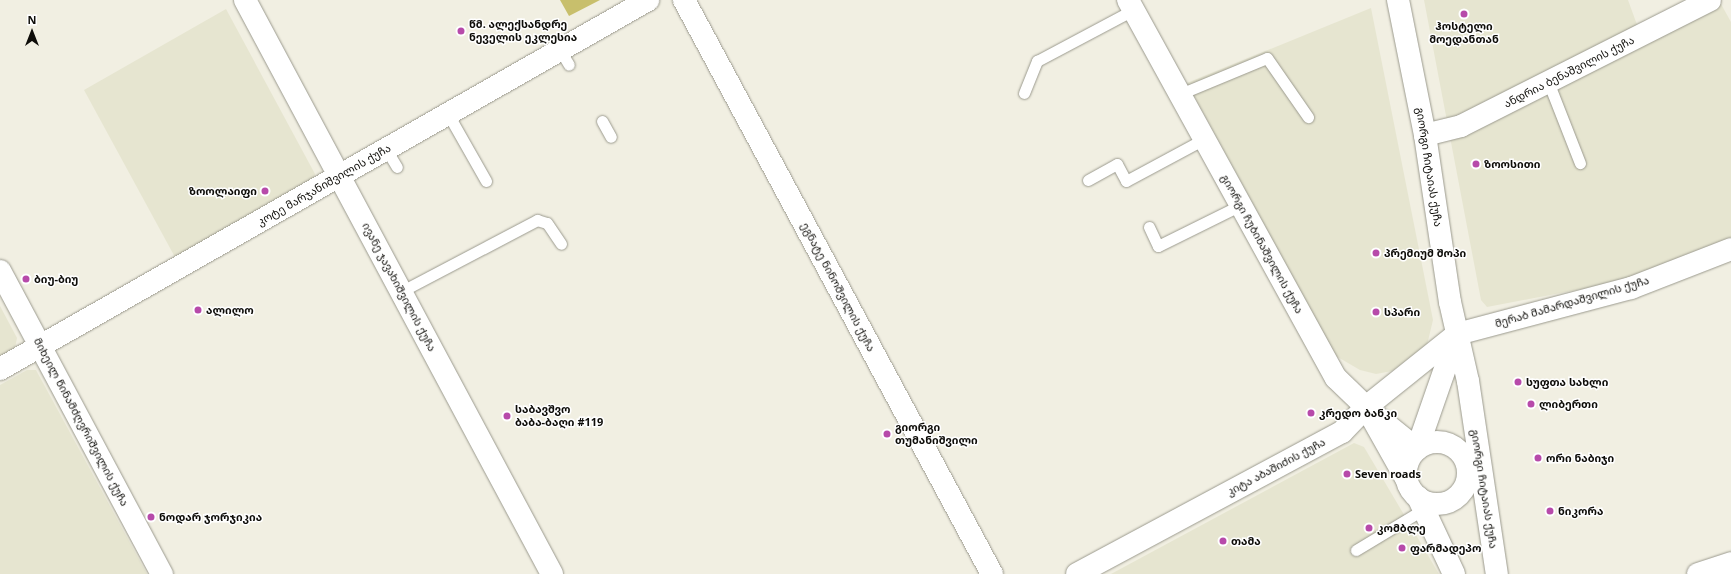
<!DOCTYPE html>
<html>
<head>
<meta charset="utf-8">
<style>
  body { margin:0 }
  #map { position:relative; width:1731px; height:574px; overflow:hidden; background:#f1efe2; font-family:"Noto Sans","Noto Sans Georgian",sans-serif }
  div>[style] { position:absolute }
  .built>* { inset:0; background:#e6e5d0 }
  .green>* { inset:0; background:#c8bf6c }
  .roads { filter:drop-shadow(0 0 1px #9b9a8e) drop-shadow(0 0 1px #9b9a8e) }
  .service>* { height:11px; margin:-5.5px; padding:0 5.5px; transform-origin:5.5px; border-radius:5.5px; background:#fff }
  .minor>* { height:22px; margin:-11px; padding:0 11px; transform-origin:11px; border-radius:11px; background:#fff }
  .tertiary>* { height:22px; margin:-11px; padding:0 11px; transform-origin:11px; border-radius:11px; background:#fff }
  .secondary>* { height:22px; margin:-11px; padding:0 11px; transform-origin:11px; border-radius:11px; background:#fff }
  .primary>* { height:22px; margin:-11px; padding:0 11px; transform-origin:11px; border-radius:11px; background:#fff }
  .primary>.ring { margin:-11px; padding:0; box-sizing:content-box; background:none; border:22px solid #fff; border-radius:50% }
  .dots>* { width:11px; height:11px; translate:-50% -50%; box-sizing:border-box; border:2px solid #fff; border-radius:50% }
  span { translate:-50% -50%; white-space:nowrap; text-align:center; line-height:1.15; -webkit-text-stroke:3px #fff; paint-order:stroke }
  .poi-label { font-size:11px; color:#0e0d09; font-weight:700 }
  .left { translate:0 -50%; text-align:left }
  .right { translate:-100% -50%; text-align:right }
  .street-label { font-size:11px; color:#0e0d09 }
  .north { position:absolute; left:12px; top:12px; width:40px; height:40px; -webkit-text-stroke:3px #fff; paint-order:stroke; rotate:0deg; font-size:11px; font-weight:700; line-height:16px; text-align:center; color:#0e0d09 }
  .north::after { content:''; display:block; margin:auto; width:14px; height:18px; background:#0e0d09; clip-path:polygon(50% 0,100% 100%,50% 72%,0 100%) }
</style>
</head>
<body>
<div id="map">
  <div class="built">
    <div style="clip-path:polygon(1424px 0,1628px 0,1644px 44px,1721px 4px,1731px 22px,1731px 241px,1634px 279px,1487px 307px,1481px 300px)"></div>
    <div style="clip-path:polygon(1371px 8px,1433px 320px,1427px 345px,1392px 371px,1376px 374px,1360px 370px,1336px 356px,1187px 83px)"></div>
    <div style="clip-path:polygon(226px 9px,315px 174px,313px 185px,176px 259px,84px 90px)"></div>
    <div style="clip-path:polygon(0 306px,17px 338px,15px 348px,0 357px)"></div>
    <div style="clip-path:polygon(27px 370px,36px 370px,147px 574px,0 574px,0 385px)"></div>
    <div style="clip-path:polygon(1354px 443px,1364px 447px,1439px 574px,1111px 574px)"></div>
  </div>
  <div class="green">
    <div style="clip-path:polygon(560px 0,600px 0,569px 16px)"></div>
  </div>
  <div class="roads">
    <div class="service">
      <div style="left:560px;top:50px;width:17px;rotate:59deg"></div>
      <div style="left:1549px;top:84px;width:85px;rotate:68.6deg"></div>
      <div style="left:1024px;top:93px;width:35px;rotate:-68deg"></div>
      <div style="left:1037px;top:61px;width:109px;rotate:-28deg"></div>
      <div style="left:1180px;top:94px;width:94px;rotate:-22.5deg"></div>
      <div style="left:1267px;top:58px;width:72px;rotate:55.2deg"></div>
      <div style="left:448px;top:114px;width:77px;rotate:60.4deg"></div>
      <div style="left:602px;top:121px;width:18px;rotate:61deg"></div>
      <div style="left:386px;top:149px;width:21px;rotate:59deg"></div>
      <div style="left:1088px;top:180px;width:33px;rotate:-29deg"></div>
      <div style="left:1117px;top:164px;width:19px;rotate:62deg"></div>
      <div style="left:1126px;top:181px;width:89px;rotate:-28.3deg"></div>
      <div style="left:1149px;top:227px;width:21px;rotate:65deg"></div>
      <div style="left:1158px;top:246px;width:93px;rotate:-26.3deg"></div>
      <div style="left:402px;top:291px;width:153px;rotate:-27.7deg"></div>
      <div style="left:537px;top:220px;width:10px;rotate:17deg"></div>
      <div style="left:547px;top:223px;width:25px;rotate:56deg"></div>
      <div style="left:1356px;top:550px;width:79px;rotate:-31.1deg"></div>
    </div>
    <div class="minor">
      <div style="left:245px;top:0;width:651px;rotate:61.86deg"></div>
      <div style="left:684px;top:0;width:651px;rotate:61.78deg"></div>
      <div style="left:1128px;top:0;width:431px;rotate:61.2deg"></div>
      <div style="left:1336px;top:378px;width:42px;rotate:44deg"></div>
      <div style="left:1366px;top:407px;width:84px;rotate:60.7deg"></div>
      <div style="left:1425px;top:135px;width:37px;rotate:-14deg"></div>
      <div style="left:1461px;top:126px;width:279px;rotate:-26.8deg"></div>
      <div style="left:0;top:271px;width:344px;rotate:61.9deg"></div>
      <div style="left:1376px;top:416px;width:53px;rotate:38.8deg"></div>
      <div style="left:1077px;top:574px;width:301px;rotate:-28.2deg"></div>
      <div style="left:1342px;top:432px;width:35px;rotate:-46deg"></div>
      <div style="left:1366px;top:407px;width:117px;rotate:-38.7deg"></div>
    </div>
    <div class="tertiary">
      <div style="left:1457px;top:334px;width:180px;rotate:-14.8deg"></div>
      <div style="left:1631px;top:288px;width:107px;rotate:-21.3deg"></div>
      <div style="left:1698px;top:574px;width:35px;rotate:-18deg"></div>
    </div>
    <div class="secondary">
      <div style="left:0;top:369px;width:746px;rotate:-29.66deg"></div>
    </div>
    <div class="primary">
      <div style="left:1398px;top:0;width:138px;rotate:78.7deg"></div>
      <div style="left:1425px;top:135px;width:169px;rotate:81.5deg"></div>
      <div style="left:1450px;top:302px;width:81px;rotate:77.2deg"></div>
      <div style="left:1468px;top:381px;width:195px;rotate:81.5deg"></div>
      <div class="ring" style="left:1406px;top:442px;width:40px;height:40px"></div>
      <div style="left:1417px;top:449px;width:122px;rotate:-70.8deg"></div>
      <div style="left:1418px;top:497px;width:85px;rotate:64.9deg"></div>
    </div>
  </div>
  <div class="dots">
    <div style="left:1464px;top:14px;background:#b74aaa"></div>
    <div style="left:461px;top:31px;background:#b74aaa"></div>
    <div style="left:1476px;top:164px;background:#b74aaa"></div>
    <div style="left:265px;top:191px;background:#b74aaa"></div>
    <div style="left:1376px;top:253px;background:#b74aaa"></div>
    <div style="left:26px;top:279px;background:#b74aaa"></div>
    <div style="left:198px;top:310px;background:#b74aaa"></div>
    <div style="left:1376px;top:312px;background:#b74aaa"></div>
    <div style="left:1518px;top:382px;background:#b74aaa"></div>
    <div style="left:1531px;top:404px;background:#b74aaa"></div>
    <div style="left:1311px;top:413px;background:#b74aaa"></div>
    <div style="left:507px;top:416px;background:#b74aaa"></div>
    <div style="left:887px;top:434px;background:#b74aaa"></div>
    <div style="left:1538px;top:458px;background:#b74aaa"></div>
    <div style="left:1347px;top:474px;background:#b74aaa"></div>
    <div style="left:1550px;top:511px;background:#b74aaa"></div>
    <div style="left:151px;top:517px;background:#b74aaa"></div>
    <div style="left:1369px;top:528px;background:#b74aaa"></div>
    <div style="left:1223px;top:541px;background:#b74aaa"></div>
    <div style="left:1402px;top:548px;background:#b74aaa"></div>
  </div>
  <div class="poi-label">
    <span class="left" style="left:469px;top:31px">წმ. ალექსანდრე<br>ნეველის ეკლესია</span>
    <span style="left:1464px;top:33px">ჰოსტელი<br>მოედანთან</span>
    <span class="left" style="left:1484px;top:164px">ზოოსითი</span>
    <span class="right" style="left:257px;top:191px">ზოოლაიფი</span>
    <span class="left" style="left:1384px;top:253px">პრემიუმ შოპი</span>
    <span class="left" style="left:34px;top:279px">ბიუ-ბიუ</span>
    <span class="left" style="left:206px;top:310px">ალილო</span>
    <span class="left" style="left:1384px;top:312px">სპარი</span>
    <span class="left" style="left:1526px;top:382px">სუფთა სახლი</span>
    <span class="left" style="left:1539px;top:404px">ლიბერთი</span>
    <span class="left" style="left:515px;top:416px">საბავშვო<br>ბაბა-ბაღი #119</span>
    <span class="left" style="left:1319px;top:413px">კრედო ბანკი</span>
    <span class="left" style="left:895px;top:434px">გიორგი<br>თუმანიშვილი</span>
    <span class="left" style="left:1546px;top:458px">ორი ნაბიჯი</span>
    <span class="left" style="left:1355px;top:474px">Seven roads</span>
    <span class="left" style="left:1558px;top:511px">ნიკორა</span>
    <span class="left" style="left:159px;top:517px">ნოდარ ჯორჯიკია</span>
    <span class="left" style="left:1377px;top:528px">კომბლე</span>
    <span class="left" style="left:1231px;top:541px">თამა</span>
    <span class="left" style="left:1410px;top:548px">ფარმადეპო</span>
  </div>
  <div class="street-label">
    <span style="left:1569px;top:72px;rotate:-27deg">ანდრია ბენაშვილის ქუჩა</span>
    <span style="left:1429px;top:167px;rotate:81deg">გიორგი ჩიტაიას ქუჩა</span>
    <span style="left:324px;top:185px;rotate:-30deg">კოტე მარჯანიშვილის ქუჩა</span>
    <span style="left:1262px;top:244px;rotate:61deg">გიორგი ჩუბინაშვილის ქუჩა</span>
    <span style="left:399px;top:287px;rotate:62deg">ივანე ჯავახიშვილის ქუჩა</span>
    <span style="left:838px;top:287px;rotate:62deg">ეგნატე ნინოშვილის ქუჩა</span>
    <span style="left:1572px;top:302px;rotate:-16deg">მერაბ მამარდაშვილის ქუჩა</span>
    <span style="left:81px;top:422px;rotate:62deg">მიხეილ წინამძღვრიშვილის ქუჩა</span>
    <span style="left:1276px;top:467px;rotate:-28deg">კიტა აბაშიძის ქუჩა</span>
    <span style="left:1484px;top:489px;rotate:81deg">გიორგი ჩიტაიას ქუჩა</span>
  </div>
  <div class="north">N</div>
</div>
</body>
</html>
